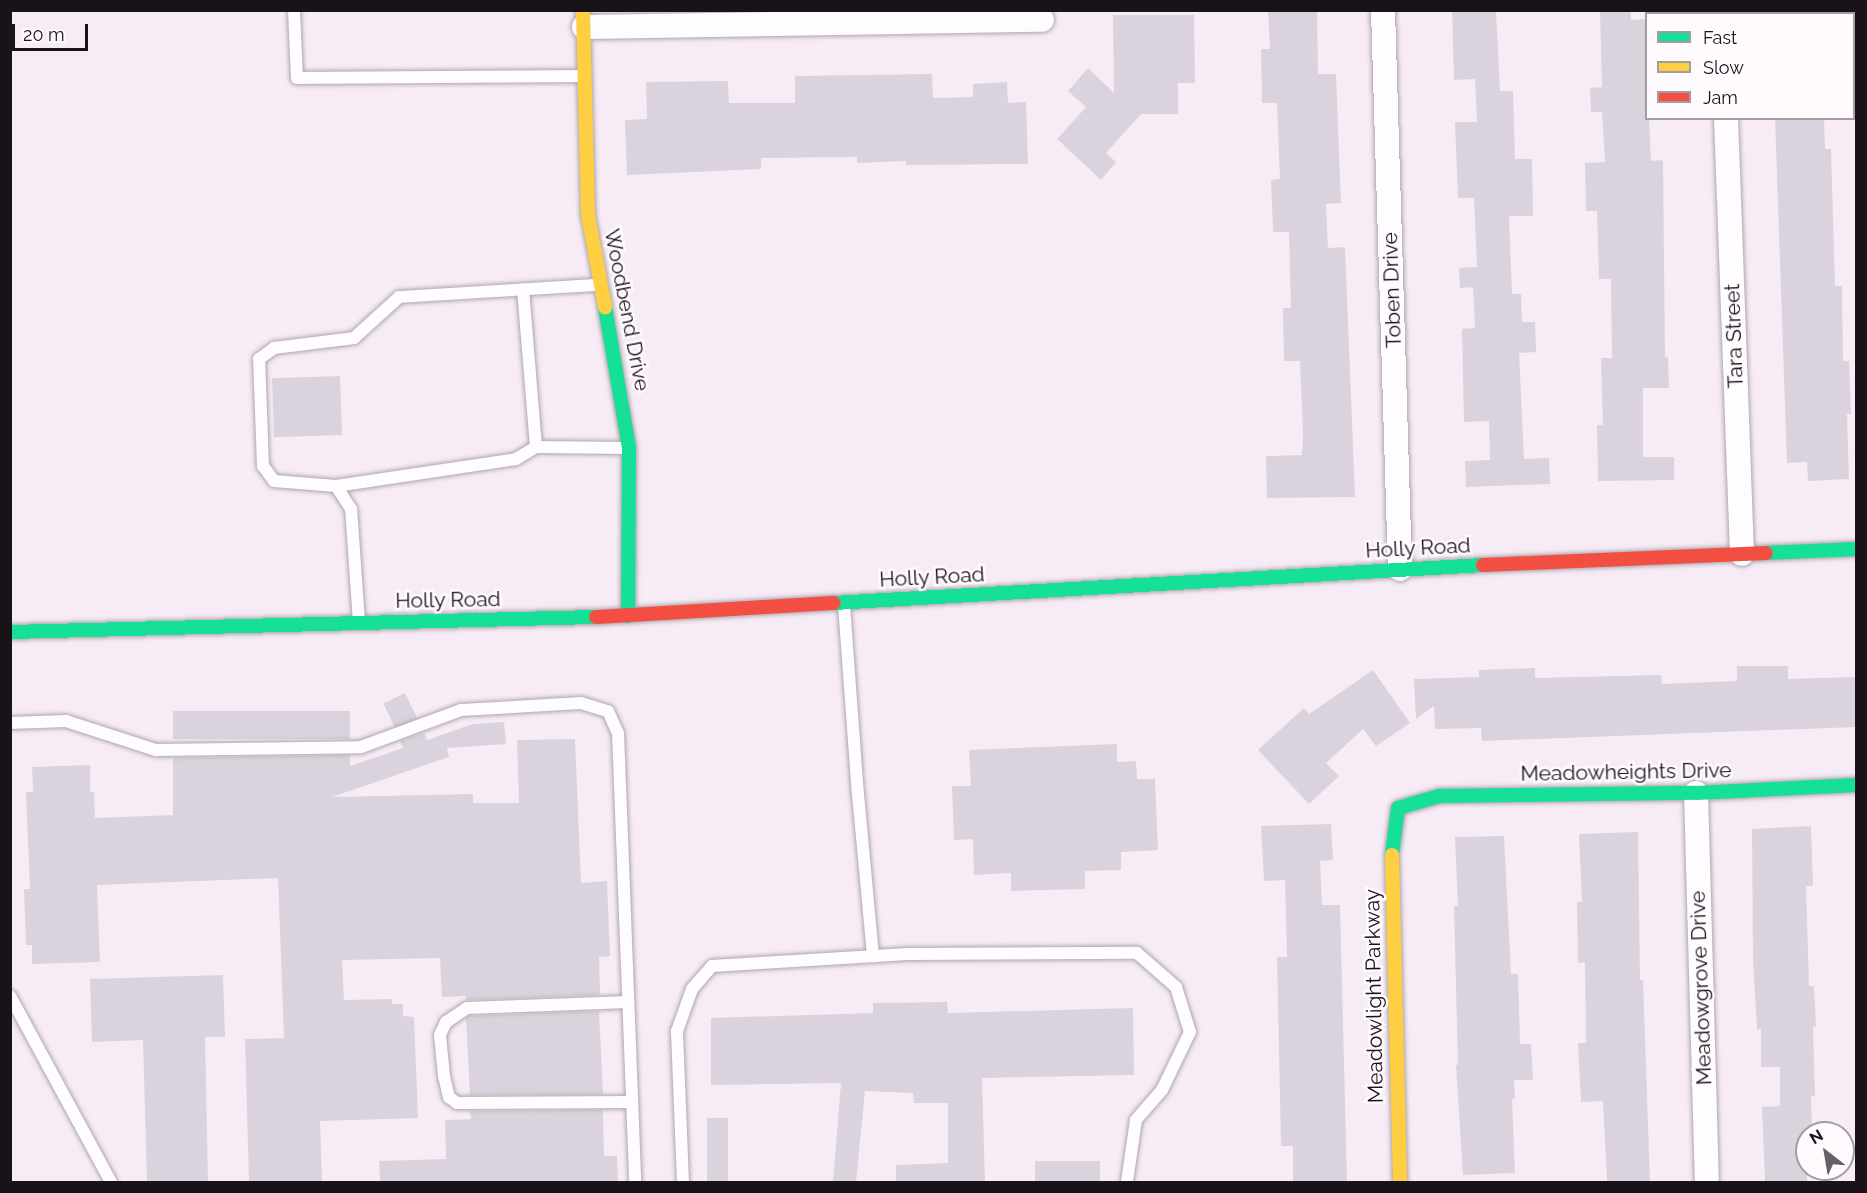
<!DOCTYPE html>
<html>
<head>
<meta charset="utf-8">
<style>
  body { margin:0 }
  #map { position:relative; width:1867px; height:1193px; overflow:hidden; background:#f7ecf6; font-family:Raleway,sans-serif }
  div>[style] { position:absolute }
  .building>* { inset:0; background:#dad3dd; transform-origin:0 0 }
  .roads { filter:drop-shadow(0 0 2px #aea6ad) drop-shadow(0 0 2px #aea6ad) }
  .lane>* { height:12px; margin:-6px; padding:0 6px; transform-origin:6px; border-radius:6px; background:#fefcfe }
  .street>* { height:24px; margin:-12px; padding:0 12px; transform-origin:12px; border-radius:12px; background:#fefcfe }
  .fast>* { height:14px; margin:-7px; padding:0 7px; transform-origin:7px; border-radius:7px; background:#16e098 }
  .slow>* { height:14px; margin:-7px; padding:0 7px; transform-origin:7px; border-radius:7px; background:#ffcf43 }
  .jam>* { height:14px; margin:-7px; padding:0 7px; transform-origin:7px; border-radius:7px; background:#f24e42 }
  span { translate:-50% -50%; white-space:nowrap; text-align:center; line-height:1.15; -webkit-text-stroke:5px #fffafe; paint-order:stroke }
  .street-label { font-size:21px; color:#191219 }
  .frame { position:absolute; inset:0; border:12px solid #191219; pointer-events:none }
  .legend { position:absolute; left:1645px; top:12px; width:210px; height:108px; box-sizing:border-box; background:#fffafe; border:2px solid #a39da2; margin:0; padding:8px 10px; list-style:none; font-size:18px; color:#191219 }
  .legend li { display:flex; align-items:center; gap:12px; height:30px }
  .legend b { width:30px; border:2px solid #a39da2 }
  .north { position:absolute; left:1795px; top:1121px; width:60px; height:60px; box-sizing:border-box; background:#fffafe; border:2px solid #a39da2; border-radius:50%; rotate:329deg; font-size:16px; font-weight:700; line-height:24px; text-align:center; color:#191219 }
  .north::after { content:''; display:block; margin:auto; width:21px; height:27px; background:#675e66; clip-path:polygon(50% 0,100% 100%,50% 72%,0 100%) }
  .scale { position:absolute; left:12px; top:24px; width:76px; height:27px; box-sizing:border-box; border:3px solid #191219; border-top:0; padding-left:8px; font-size:18px; line-height:21px; white-space:nowrap; color:#191219; -webkit-text-stroke:4px #fffafe; paint-order:stroke }
</style>
</head>
<body>
<div id="map">
  <div class="building">
    <div style="clip-path:polygon(1268px 10px,1317px 10px,1318px 74px,1336px 74px,1341px 203px,1326px 204px,1328px 248px,1345px 247px,1355px 497px,1267px 498px,1266px 456px,1302px 455px,1303px 434px,1300px 361px,1284px 361px,1283px 308px,1291px 308px,1289px 232px,1273px 232px,1271px 180px,1280px 179px,1277px 103px,1262px 103px,1261px 49px,1270px 49px)"></div>
    <div style="clip-path:polygon(1452px 10px,1496px 10px,1500px 91px,1513px 91px,1515px 159px,1532px 159px,1533px 216px,1509px 216px,1512px 294px,1521px 294px,1522px 322px,1535px 322px,1536px 352px,1519px 353px,1524px 459px,1549px 458px,1550px 484px,1466px 487px,1465px 461px,1490px 460px,1489px 421px,1464px 422px,1462px 329px,1475px 328px,1473px 287px,1460px 288px,1459px 268px,1477px 267px,1474px 198px,1458px 198px,1455px 122px,1477px 122px,1475px 79px,1454px 80px)"></div>
    <div style="clip-path:polygon(1600px 10px,1631px 10px,1631px 20px,1647px 19px,1647px 118px,1649px 118px,1651px 161px,1663px 160px,1665px 357px,1668px 357px,1669px 388px,1643px 388px,1643px 457px,1674px 457px,1674px 480px,1598px 481px,1597px 425px,1603px 425px,1601px 358px,1612px 358px,1611px 279px,1599px 279px,1597px 211px,1586px 211px,1585px 163px,1605px 162px,1602px 112px,1591px 112px,1590px 88px,1602px 87px)"></div>
    <div style="clip-path:polygon(1113px 15px,1194px 15px,1195px 83px,1178px 83px,1178px 114px,1141px 114px,1106px 153px,1116px 162px,1101px 180px,1057px 139px,1086px 107px,1068px 91px,1088px 68px,1114px 93px)"></div>
    <div style="clip-path:polygon(932px 74px,933px 98px,973px 97px,973px 84px,1007px 82px,1008px 103px,1026px 102px,1028px 164px,906px 165px,906px 161px,857px 163px,857px 157px,761px 158px,761px 169px,627px 175px,625px 120px,647px 119px,646px 82px,728px 81px,729px 103px,795px 103px,795px 76px)"></div>
    <div style="clip-path:polygon(1775px 118px,1824px 118px,1825px 149px,1831px 149px,1835px 286px,1842px 286px,1843px 361px,1849px 361px,1851px 414px,1847px 414px,1849px 479px,1808px 481px,1807px 462px,1787px 463px)"></div>
    <div style="left:340px;top:376px;width:59px;height:68px;rotate:88deg"></div>
    <div style="clip-path:polygon(1737px 666px,1788px 666px,1788px 679px,1855px 677px,1856px 727px,1482px 741px,1481px 728px,1435px 729px,1434px 706px,1416px 719px,1414px 679px,1479px 677px,1479px 670px,1535px 668px,1535px 678px,1661px 675px,1662px 684px,1737px 681px)"></div>
    <div style="clip-path:polygon(1373px 670px,1410px 723px,1376px 746px,1363px 729px,1326px 763px,1339px 776px,1309px 804px,1258px 750px,1304px 708px,1309px 714px)"></div>
    <div style="left:405px;top:693px;width:28px;height:24px;rotate:64deg"></div>
    <div style="left:350px;top:711px;width:28px;height:177px;rotate:90deg"></div>
    <div style="clip-path:polygon(504px 722px,506px 744px,447px 748px,449px 757px,332px 797px,473px 794px,473px 803px,519px 803px,517px 740px,575px 739px,581px 883px,607px 881px,610px 956px,599px 957px,600px 992px,599px 995px,466px 1000px,466px 996px,442px 997px,440px 958px,342px 960px,344px 1000px,392px 999px,392px 1004px,403px 1004px,403px 1016px,414px 1017px,418px 1118px,320px 1121px,322px 1182px,249px 1182px,245px 1039px,284px 1038px,278px 878px,97px 885px,100px 962px,32px 964px,32px 945px,26px 945px,24px 889px,30px 889px,26px 792px,33px 792px,32px 767px,90px 765px,90px 792px,94px 792px,95px 818px,173px 815px,173px 758px,350px 755px,350px 766px,403px 748px,400px 741px,424px 733px,427px 740px,473px 724px)"></div>
    <div style="clip-path:polygon(1117px 744px,1117px 762px,1136px 761px,1137px 779px,1155px 779px,1158px 850px,1121px 852px,1121px 870px,1085px 871px,1085px 889px,1011px 891px,1011px 873px,974px 875px,973px 839px,954px 840px,952px 786px,971px 786px,969px 750px)"></div>
    <div style="clip-path:polygon(1331px 824px,1333px 860px,1320px 861px,1322px 905px,1340px 905px,1347px 1182px,1293px 1182px,1293px 1146px,1281px 1146px,1277px 957px,1287px 957px,1285px 880px,1264px 881px,1261px 826px)"></div>
    <div style="clip-path:polygon(1811px 826px,1813px 886px,1806px 886px,1809px 986px,1814px 986px,1816px 1027px,1813px 1027px,1815px 1096px,1811px 1096px,1812px 1133px,1807px 1133px,1807px 1182px,1765px 1182px,1762px 1107px,1780px 1106px,1780px 1067px,1761px 1067px,1761px 1029px,1757px 1029px,1753px 959px,1752px 829px)"></div>
    <div style="clip-path:polygon(1638px 832px,1640px 980px,1643px 980px,1650px 1182px,1607px 1182px,1603px 1101px,1581px 1102px,1578px 1043px,1586px 1043px,1585px 962px,1578px 963px,1577px 902px,1582px 902px,1579px 834px)"></div>
    <div style="clip-path:polygon(1504px 836px,1511px 974px,1518px 974px,1520px 1044px,1531px 1044px,1533px 1080px,1514px 1080px,1515px 1099px,1512px 1099px,1515px 1173px,1463px 1175px,1456px 1065px,1458px 1065px,1454px 906px,1458px 906px,1455px 837px)"></div>
    <div style="clip-path:polygon(223px 975px,225px 1037px,205px 1037px,208px 1182px,147px 1182px,143px 1040px,92px 1042px,90px 979px)"></div>
    <div style="clip-path:polygon(947px 1002px,948px 1013px,1133px 1008px,1134px 1075px,982px 1078px,985px 1182px,896px 1182px,896px 1165px,948px 1163px,948px 1103px,914px 1103px,913px 1093px,865px 1091px,856px 1182px,833px 1182px,841px 1083px,711px 1085px,711px 1018px,873px 1013px,873px 1003px)"></div>
    <div style="clip-path:polygon(599px 1011px,603px 1094px,470px 1095px,466px 1018px,470px 1016px)"></div>
    <div style="clip-path:polygon(603px 1110px,604px 1156px,617px 1156px,618px 1182px,380px 1182px,379px 1161px,446px 1159px,445px 1120px,471px 1119px,470px 1111px)"></div>
    <div style="left:707px;top:1118px;width:21px;height:64px"></div>
    <div style="left:1100px;top:1161px;width:21px;height:65px;rotate:90deg"></div>
  </div>
  <div class="roads">
    <div class="lane">
      <div style="left:294px;top:10px;width:68px;rotate:87.5deg"></div>
      <div style="left:297px;top:78px;width:285px;rotate:-0.4deg"></div>
      <div style="left:536px;top:447px;width:92px;rotate:0.6deg"></div>
      <div style="left:336px;top:486px;width:182px;rotate:-8.5deg"></div>
      <div style="left:516px;top:459px;width:23px;rotate:-31deg"></div>
      <div style="left:536px;top:447px;width:158px;rotate:-94.7deg"></div>
      <div style="left:844px;top:605px;width:190px;rotate:85.8deg"></div>
      <div style="left:858px;top:794px;width:163px;rotate:84.7deg"></div>
      <div style="left:359px;top:622px;width:113px;rotate:-94deg"></div>
      <div style="left:351px;top:509px;width:27px;rotate:-123deg"></div>
      <div style="left:336px;top:486px;width:62px;rotate:-175.4deg"></div>
      <div style="left:274px;top:481px;width:19px;rotate:-126deg"></div>
      <div style="left:263px;top:466px;width:107px;rotate:-92.1deg"></div>
      <div style="left:259px;top:359px;width:19px;rotate:-36deg"></div>
      <div style="left:274px;top:348px;width:81px;rotate:-7.1deg"></div>
      <div style="left:354px;top:338px;width:61px;rotate:-42.3deg"></div>
      <div style="left:399px;top:297px;width:198px;rotate:-3.5deg"></div>
      <div style="left:10px;top:723px;width:56px;rotate:-2deg"></div>
      <div style="left:66px;top:721px;width:95px;rotate:17.9deg"></div>
      <div style="left:156px;top:750px;width:205px;rotate:-0.8deg"></div>
      <div style="left:361px;top:747px;width:107px;rotate:-20.3deg"></div>
      <div style="left:461px;top:710px;width:120px;rotate:-3.3deg"></div>
      <div style="left:581px;top:703px;width:28px;rotate:17deg"></div>
      <div style="left:608px;top:711px;width:24px;rotate:66deg"></div>
      <div style="left:618px;top:733px;width:449px;rotate:87.8deg"></div>
      <div style="left:10px;top:996px;width:212px;rotate:61.5deg"></div>
      <div style="left:628px;top:1002px;width:161px;rotate:177.9deg"></div>
      <div style="left:467px;top:1008px;width:25px;rotate:146deg"></div>
      <div style="left:446px;top:1022px;width:14px;rotate:115deg"></div>
      <div style="left:440px;top:1035px;width:41px;rotate:84.4deg"></div>
      <div style="left:444px;top:1076px;width:22px;rotate:77deg"></div>
      <div style="left:449px;top:1097px;width:10px;rotate:37deg"></div>
      <div style="left:457px;top:1103px;width:175px;rotate:-0.3deg"></div>
      <div style="left:683px;top:1182px;width:151px;rotate:-92.3deg"></div>
      <div style="left:677px;top:1031px;width:45px;rotate:-70.3deg"></div>
      <div style="left:692px;top:989px;width:30px;rotate:-49deg"></div>
      <div style="left:712px;top:966px;width:196px;rotate:-3.5deg"></div>
      <div style="left:908px;top:954px;width:229px;rotate:-0.3deg"></div>
      <div style="left:1137px;top:953px;width:52px;rotate:41.1deg"></div>
      <div style="left:1176px;top:987px;width:47px;rotate:72.7deg"></div>
      <div style="left:1190px;top:1032px;width:64px;rotate:115.8deg"></div>
      <div style="left:1162px;top:1090px;width:40px;rotate:131deg"></div>
      <div style="left:1136px;top:1120px;width:63px;rotate:98.3deg"></div>
    </div>
    <div class="street">
      <div style="left:1383px;top:10px;width:559px;rotate:88.26deg"></div>
      <div style="left:1722px;top:10px;width:4px;rotate:90deg"></div>
      <div style="left:584px;top:27px;width:458px;rotate:-0.9deg"></div>
      <div style="left:1726px;top:118px;width:436px;rotate:87.9deg"></div>
      <div style="left:1696px;top:793px;width:389px;rotate:88.4deg"></div>
    </div>
    <div class="fast">
      <div style="left:605px;top:307px;width:143px;rotate:80.3deg"></div>
      <div style="left:629px;top:448px;width:168px;rotate:90.3deg"></div>
      <div style="left:1766px;top:553px;width:90px;rotate:-2.5deg"></div>
      <div style="left:834px;top:603px;width:650px;rotate:-3.35deg"></div>
      <div style="left:10px;top:632px;width:586px;rotate:-1.47deg"></div>
      <div style="left:1392px;top:855px;width:47px;rotate:-82.7deg"></div>
      <div style="left:1398px;top:808px;width:43px;rotate:-16.3deg"></div>
      <div style="left:1439px;top:796px;width:257px;rotate:-0.7deg"></div>
      <div style="left:1696px;top:793px;width:160px;rotate:-2.9deg"></div>
    </div>
    <div class="slow">
      <div style="left:583px;top:10px;width:205px;rotate:88.6deg"></div>
      <div style="left:588px;top:215px;width:94px;rotate:79.5deg"></div>
      <div style="left:1392px;top:855px;width:327px;rotate:88.6deg"></div>
    </div>
    <div class="jam">
      <div style="left:1483px;top:565px;width:283px;rotate:-2.4deg"></div>
      <div style="left:596px;top:617px;width:238px;rotate:-3.4deg"></div>
    </div>
  </div>
  <div class="street-label">
    <span style="left:1392px;top:290px;rotate:-92deg">Toben Drive</span>
    <span style="left:627px;top:310px;rotate:79deg">Woodbend Drive</span>
    <span style="left:1734px;top:336px;rotate:-92deg">Tara Street</span>
    <span style="left:1418px;top:548px;rotate:-3deg">Holly Road</span>
    <span style="left:932px;top:577px;rotate:-3deg">Holly Road</span>
    <span style="left:448px;top:600px;rotate:-1deg">Holly Road</span>
    <span style="left:1626px;top:772px;rotate:-1deg">Meadowheights Drive</span>
    <span style="left:1701px;top:988px;rotate:-92deg">Meadowgrove Drive</span>
    <span style="left:1374px;top:996px;rotate:-91deg">Meadowlight Parkway</span>
  </div>
  <div class="frame"></div>
  <ul class="legend">
  <li><b style="height:8px;background:#16e098"></b>Fast</li>
  <li><b style="height:8px;background:#ffcf43"></b>Slow</li>
  <li><b style="height:8px;background:#f24e42"></b>Jam</li>
  </ul>
  <div class="north">N</div>
  <div class="scale">20 m</div>
</div>
</body>
</html>
